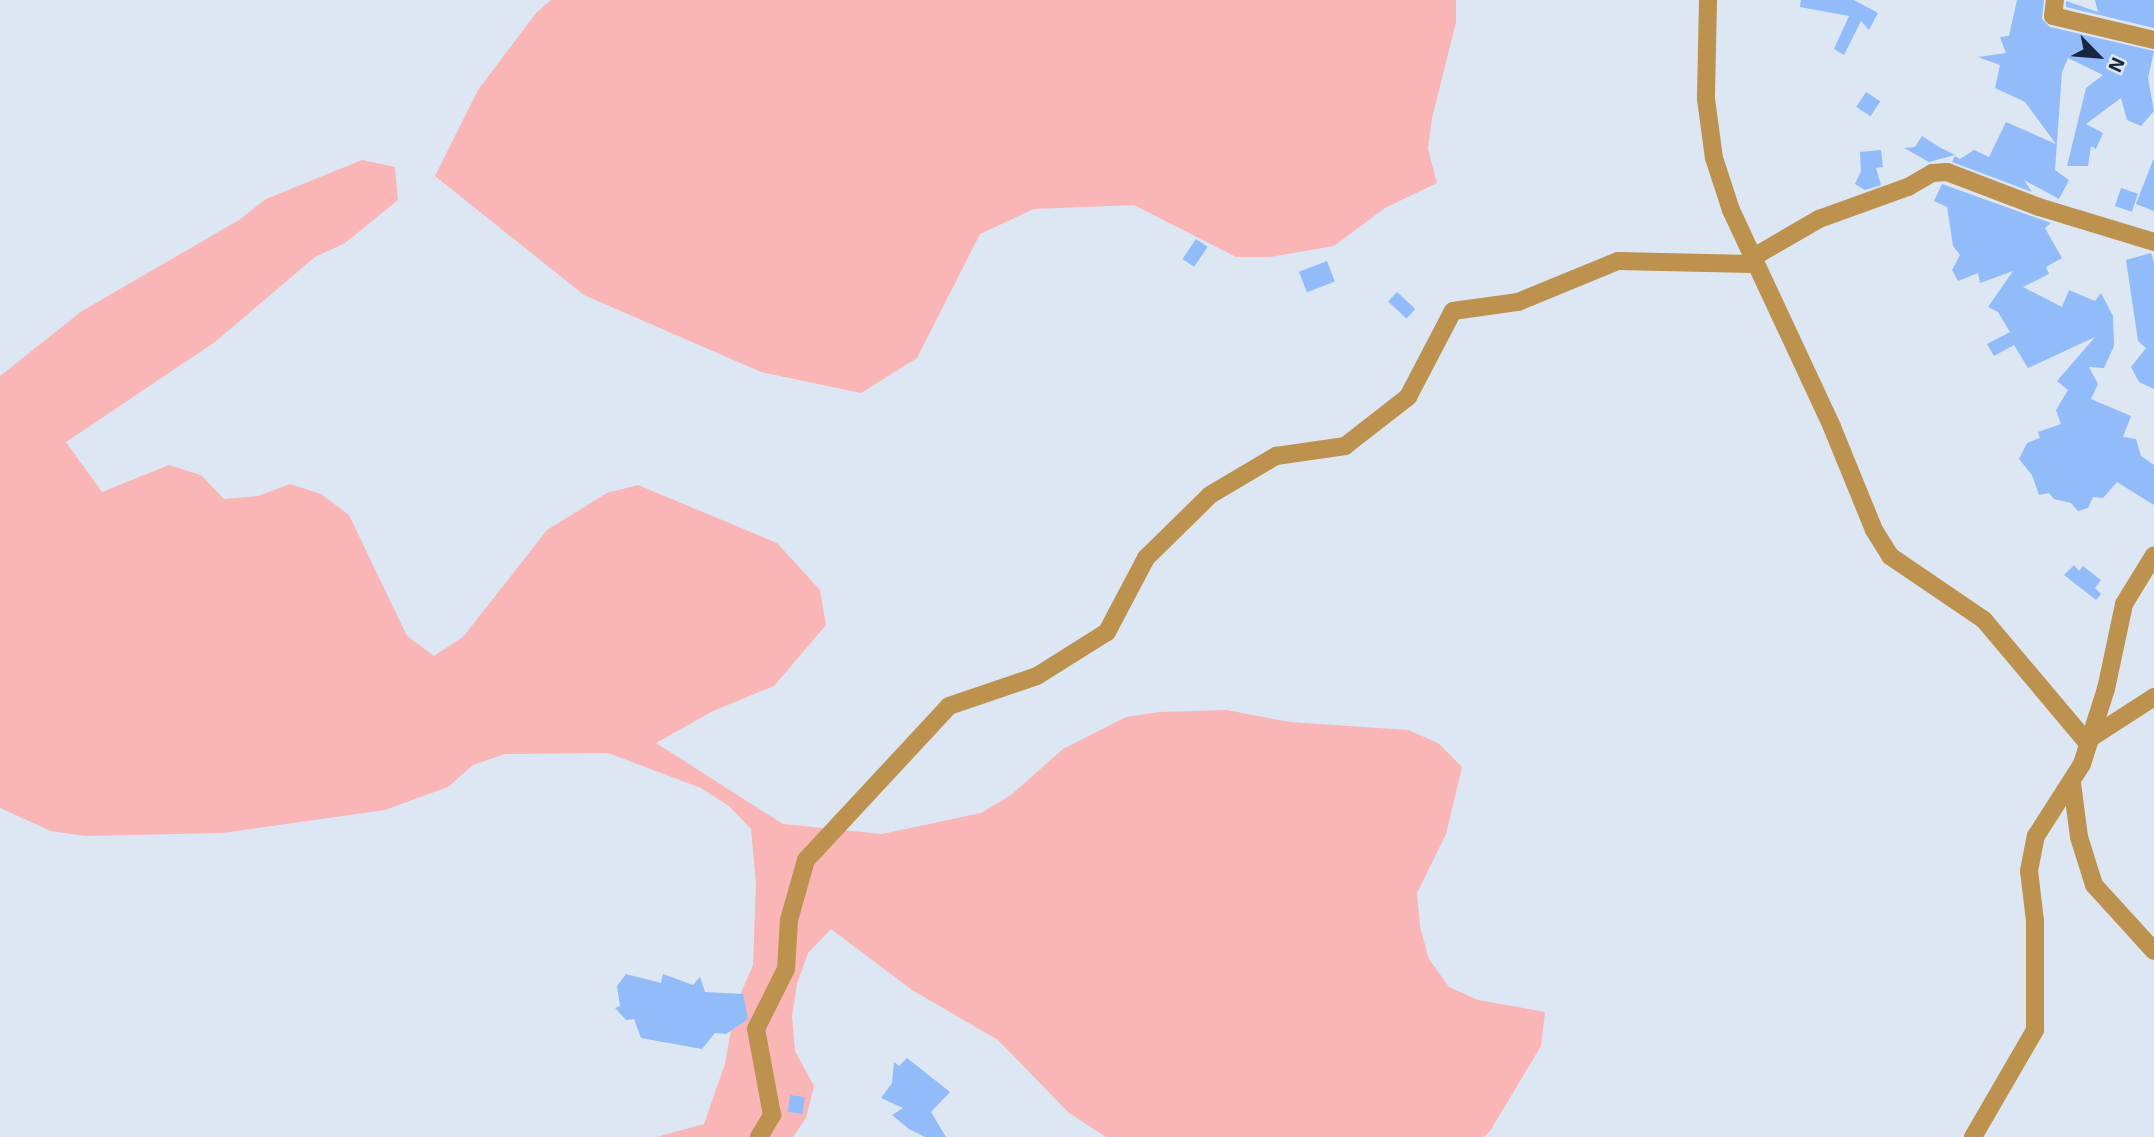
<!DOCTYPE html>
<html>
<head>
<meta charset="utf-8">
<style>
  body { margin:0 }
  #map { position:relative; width:2154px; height:1137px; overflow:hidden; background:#dde6f3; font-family:"Exo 2",sans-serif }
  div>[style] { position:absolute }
  .green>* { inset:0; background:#fab5b6 }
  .building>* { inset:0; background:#92bbf9; transform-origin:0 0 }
  .minor>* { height:18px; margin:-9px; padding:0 9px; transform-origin:9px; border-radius:9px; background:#bc924e }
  span { translate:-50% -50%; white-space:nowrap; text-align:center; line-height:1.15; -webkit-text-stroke:7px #dde6f3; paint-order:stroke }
  .north { position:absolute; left:2063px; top:21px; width:70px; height:70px; -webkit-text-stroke:5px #dde6f3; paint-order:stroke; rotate:115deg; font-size:19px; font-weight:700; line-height:28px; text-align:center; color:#17273f }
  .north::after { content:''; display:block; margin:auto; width:24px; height:32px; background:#17273f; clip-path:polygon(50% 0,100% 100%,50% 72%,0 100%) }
</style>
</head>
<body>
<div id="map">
  <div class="green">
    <div style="clip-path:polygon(551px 0,1456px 0,1456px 22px,1432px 118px,1428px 149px,1437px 183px,1385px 208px,1334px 246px,1270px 257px,1236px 257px,1134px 205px,1034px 209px,980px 234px,917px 358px,861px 393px,761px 372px,584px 295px,435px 176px,478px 90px,536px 13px)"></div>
    <div style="clip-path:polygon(362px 160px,395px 167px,398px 200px,345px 243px,315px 257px,215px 342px,66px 442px,102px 492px,169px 465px,201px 475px,224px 499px,258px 496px,290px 484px,321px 494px,349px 515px,407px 636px,434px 656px,463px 637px,547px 530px,607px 493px,638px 485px,777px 543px,820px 590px,826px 625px,774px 686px,713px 711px,656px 743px,783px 824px,882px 834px,981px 813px,1011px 795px,1063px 749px,1126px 717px,1160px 712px,1227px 710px,1289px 722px,1408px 730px,1438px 743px,1462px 767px,1446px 834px,1417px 893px,1420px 927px,1429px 959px,1449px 987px,1478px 1000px,1545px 1012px,1541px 1046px,1490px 1131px,1484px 1137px,1106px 1137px,1069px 1113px,998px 1040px,912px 990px,831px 929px,808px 953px,797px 984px,792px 1016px,795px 1051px,814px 1086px,806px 1118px,793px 1137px,657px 1137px,704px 1124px,725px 1064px,735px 1007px,753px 965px,756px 884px,751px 829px,729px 806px,701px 788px,608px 753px,505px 754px,473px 765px,448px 787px,385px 810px,222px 833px,85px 836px,51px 831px,0 808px,0 376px,82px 311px,239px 220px,266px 199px)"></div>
  </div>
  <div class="building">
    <div style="clip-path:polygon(1801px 0,1854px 0,1878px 13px,1869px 30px,1861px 21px,1844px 55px,1834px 49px,1849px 16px,1800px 7px)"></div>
    <div style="clip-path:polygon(2017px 0,2044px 0,2042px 19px,2050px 27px,2154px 51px,2148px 78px,2154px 111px,2141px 126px,2127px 120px,2121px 98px,2086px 124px,2103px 133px,2096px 149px,2091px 146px,2088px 166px,2067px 166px,2086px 88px,2103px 75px,2068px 58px,2062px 72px,2055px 170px,2069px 180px,2059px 199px,2024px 180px,2032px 192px,1952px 162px,1955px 156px,1960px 159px,1974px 150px,1989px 157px,2006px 122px,2056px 144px,2025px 102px,1995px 88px,2000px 65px,1978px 57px,2006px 53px,2000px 37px,2009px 36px)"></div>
    <div style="clip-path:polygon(2095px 0,2154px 0,2154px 28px,2066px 7px,2066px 1px,2098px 12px)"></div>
    <div style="left:1866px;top:92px;width:17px;height:18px;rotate:33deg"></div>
    <div style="clip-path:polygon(1922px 136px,1941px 148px,1955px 155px,1929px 162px,1904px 148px,1915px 147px)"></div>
    <div style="clip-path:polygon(1881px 150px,1883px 167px,1876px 168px,1881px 185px,1865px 190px,1855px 184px,1861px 171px,1860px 152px)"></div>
    <div style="clip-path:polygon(2153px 160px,2154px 160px,2154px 211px,2136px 204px)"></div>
    <div style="clip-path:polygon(1942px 184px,2051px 223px,2045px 228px,2062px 258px,2046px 267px,2049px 274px,2023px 287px,2062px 307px,2069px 290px,2095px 301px,2101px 293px,2113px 316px,2114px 346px,2104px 368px,2089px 367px,2098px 384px,2091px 399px,2131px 416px,2123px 437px,2136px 439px,2141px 456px,2154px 465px,2154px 505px,2117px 482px,2103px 498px,2093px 497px,2088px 508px,2078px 511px,2071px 503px,2054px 499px,2049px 493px,2039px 495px,2032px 475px,2019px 459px,2027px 443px,2040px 438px,2038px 432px,2061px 424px,2056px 410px,2068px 390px,2057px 381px,2095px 337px,2028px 368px,2014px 345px,1994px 356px,1987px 344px,2010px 332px,1998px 312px,1988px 307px,2013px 271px,1980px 283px,1978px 273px,1958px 281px,1952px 270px,1960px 255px,1953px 246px,1947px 207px,1934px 201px)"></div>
    <div style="left:2121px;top:188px;width:18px;height:19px;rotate:19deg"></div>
    <div style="left:1196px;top:239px;width:14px;height:24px;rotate:34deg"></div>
    <div style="clip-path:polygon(2151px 253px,2154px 262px,2154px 389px,2139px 382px,2131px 367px,2146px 348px,2138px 341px,2126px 260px)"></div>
    <div style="left:1327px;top:261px;width:22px;height:30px;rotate:69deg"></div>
    <div style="left:1397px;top:292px;width:25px;height:13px;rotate:43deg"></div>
    <div style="clip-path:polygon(2074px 565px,2079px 571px,2083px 566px,2101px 580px,2095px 588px,2101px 594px,2096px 600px,2064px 575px)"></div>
    <div style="clip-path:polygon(626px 974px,661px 983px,663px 974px,693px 985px,700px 977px,705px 992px,743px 994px,748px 1019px,726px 1034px,715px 1033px,702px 1049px,641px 1038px,634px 1019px,626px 1020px,615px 1008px,620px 1006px,617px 986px)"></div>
    <div style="clip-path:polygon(907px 1058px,950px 1092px,931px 1112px,946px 1137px,925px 1137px,909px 1129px,892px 1115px,903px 1108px,881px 1098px,892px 1083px,894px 1062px,899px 1066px)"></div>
    <div style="left:790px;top:1095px;width:15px;height:17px;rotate:8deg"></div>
  </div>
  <div class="minor">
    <div style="left:1708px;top:0;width:99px;rotate:91.2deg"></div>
    <div style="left:1706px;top:99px;width:60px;rotate:82.3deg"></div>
    <div style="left:1714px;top:158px;width:55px;rotate:71.9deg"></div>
    <div style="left:1731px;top:210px;width:239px;rotate:65deg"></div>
    <div style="left:1832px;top:427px;width:111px;rotate:67.8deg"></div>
    <div style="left:1874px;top:530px;width:31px;rotate:58deg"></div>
    <div style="left:1890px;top:556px;width:114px;rotate:34.2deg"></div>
    <div style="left:1984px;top:620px;width:158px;rotate:49.9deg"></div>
    <div style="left:2086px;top:741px;width:81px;rotate:-32.9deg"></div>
    <div style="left:2055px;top:0;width:16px;rotate:97deg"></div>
    <div style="left:2053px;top:16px;width:104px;rotate:13.4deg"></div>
    <div style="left:1750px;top:259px;width:80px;rotate:-30.1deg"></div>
    <div style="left:1819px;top:219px;width:95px;rotate:-19.8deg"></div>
    <div style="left:1908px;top:187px;width:28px;rotate:-30deg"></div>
    <div style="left:1932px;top:173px;width:15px;rotate:-4deg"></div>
    <div style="left:1947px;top:172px;width:98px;rotate:20.8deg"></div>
    <div style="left:2039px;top:207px;width:120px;rotate:16.9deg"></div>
    <div style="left:2072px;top:783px;width:54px;rotate:82.6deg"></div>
    <div style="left:2079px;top:837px;width:50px;rotate:72.6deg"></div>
    <div style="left:2094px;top:885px;width:89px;rotate:47.7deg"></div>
    <div style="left:759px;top:1137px;width:26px;rotate:-59deg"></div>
    <div style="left:772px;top:1115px;width:87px;rotate:-100.5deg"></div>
    <div style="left:756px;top:1029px;width:67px;rotate:-63.4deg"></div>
    <div style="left:786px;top:969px;width:49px;rotate:-86.5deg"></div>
    <div style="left:789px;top:920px;width:62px;rotate:-74.2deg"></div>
    <div style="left:806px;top:860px;width:210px;rotate:-47.1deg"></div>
    <div style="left:949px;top:706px;width:93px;rotate:-18.8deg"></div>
    <div style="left:1037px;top:676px;width:83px;rotate:-32.2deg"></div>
    <div style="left:1107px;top:632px;width:84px;rotate:-62.2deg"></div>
    <div style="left:1146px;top:558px;width:90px;rotate:-44.5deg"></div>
    <div style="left:1210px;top:495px;width:77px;rotate:-30.6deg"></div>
    <div style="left:1276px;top:456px;width:70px;rotate:-8.2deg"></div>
    <div style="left:1345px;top:446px;width:80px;rotate:-37.9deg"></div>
    <div style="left:1408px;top:397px;width:97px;rotate:-62.4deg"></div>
    <div style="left:1453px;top:311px;width:66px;rotate:-7.9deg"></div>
    <div style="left:1518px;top:302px;width:108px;rotate:-22.3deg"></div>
    <div style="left:1618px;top:261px;width:134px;rotate:1.3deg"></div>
    <div style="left:1973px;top:1137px;width:124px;rotate:-59.9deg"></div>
    <div style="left:2035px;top:1030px;width:109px;rotate:-90deg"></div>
    <div style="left:2035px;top:921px;width:50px;rotate:-96.8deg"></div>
    <div style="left:2029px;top:871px;width:36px;rotate:-79deg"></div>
    <div style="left:2036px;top:836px;width:85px;rotate:-57.4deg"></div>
    <div style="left:2082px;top:764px;width:79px;rotate:-72.3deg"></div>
    <div style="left:2106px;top:689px;width:87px;rotate:-78deg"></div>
    <div style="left:2124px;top:604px;width:57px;rotate:-58.5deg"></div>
  </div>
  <div class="north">N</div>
</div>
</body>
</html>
